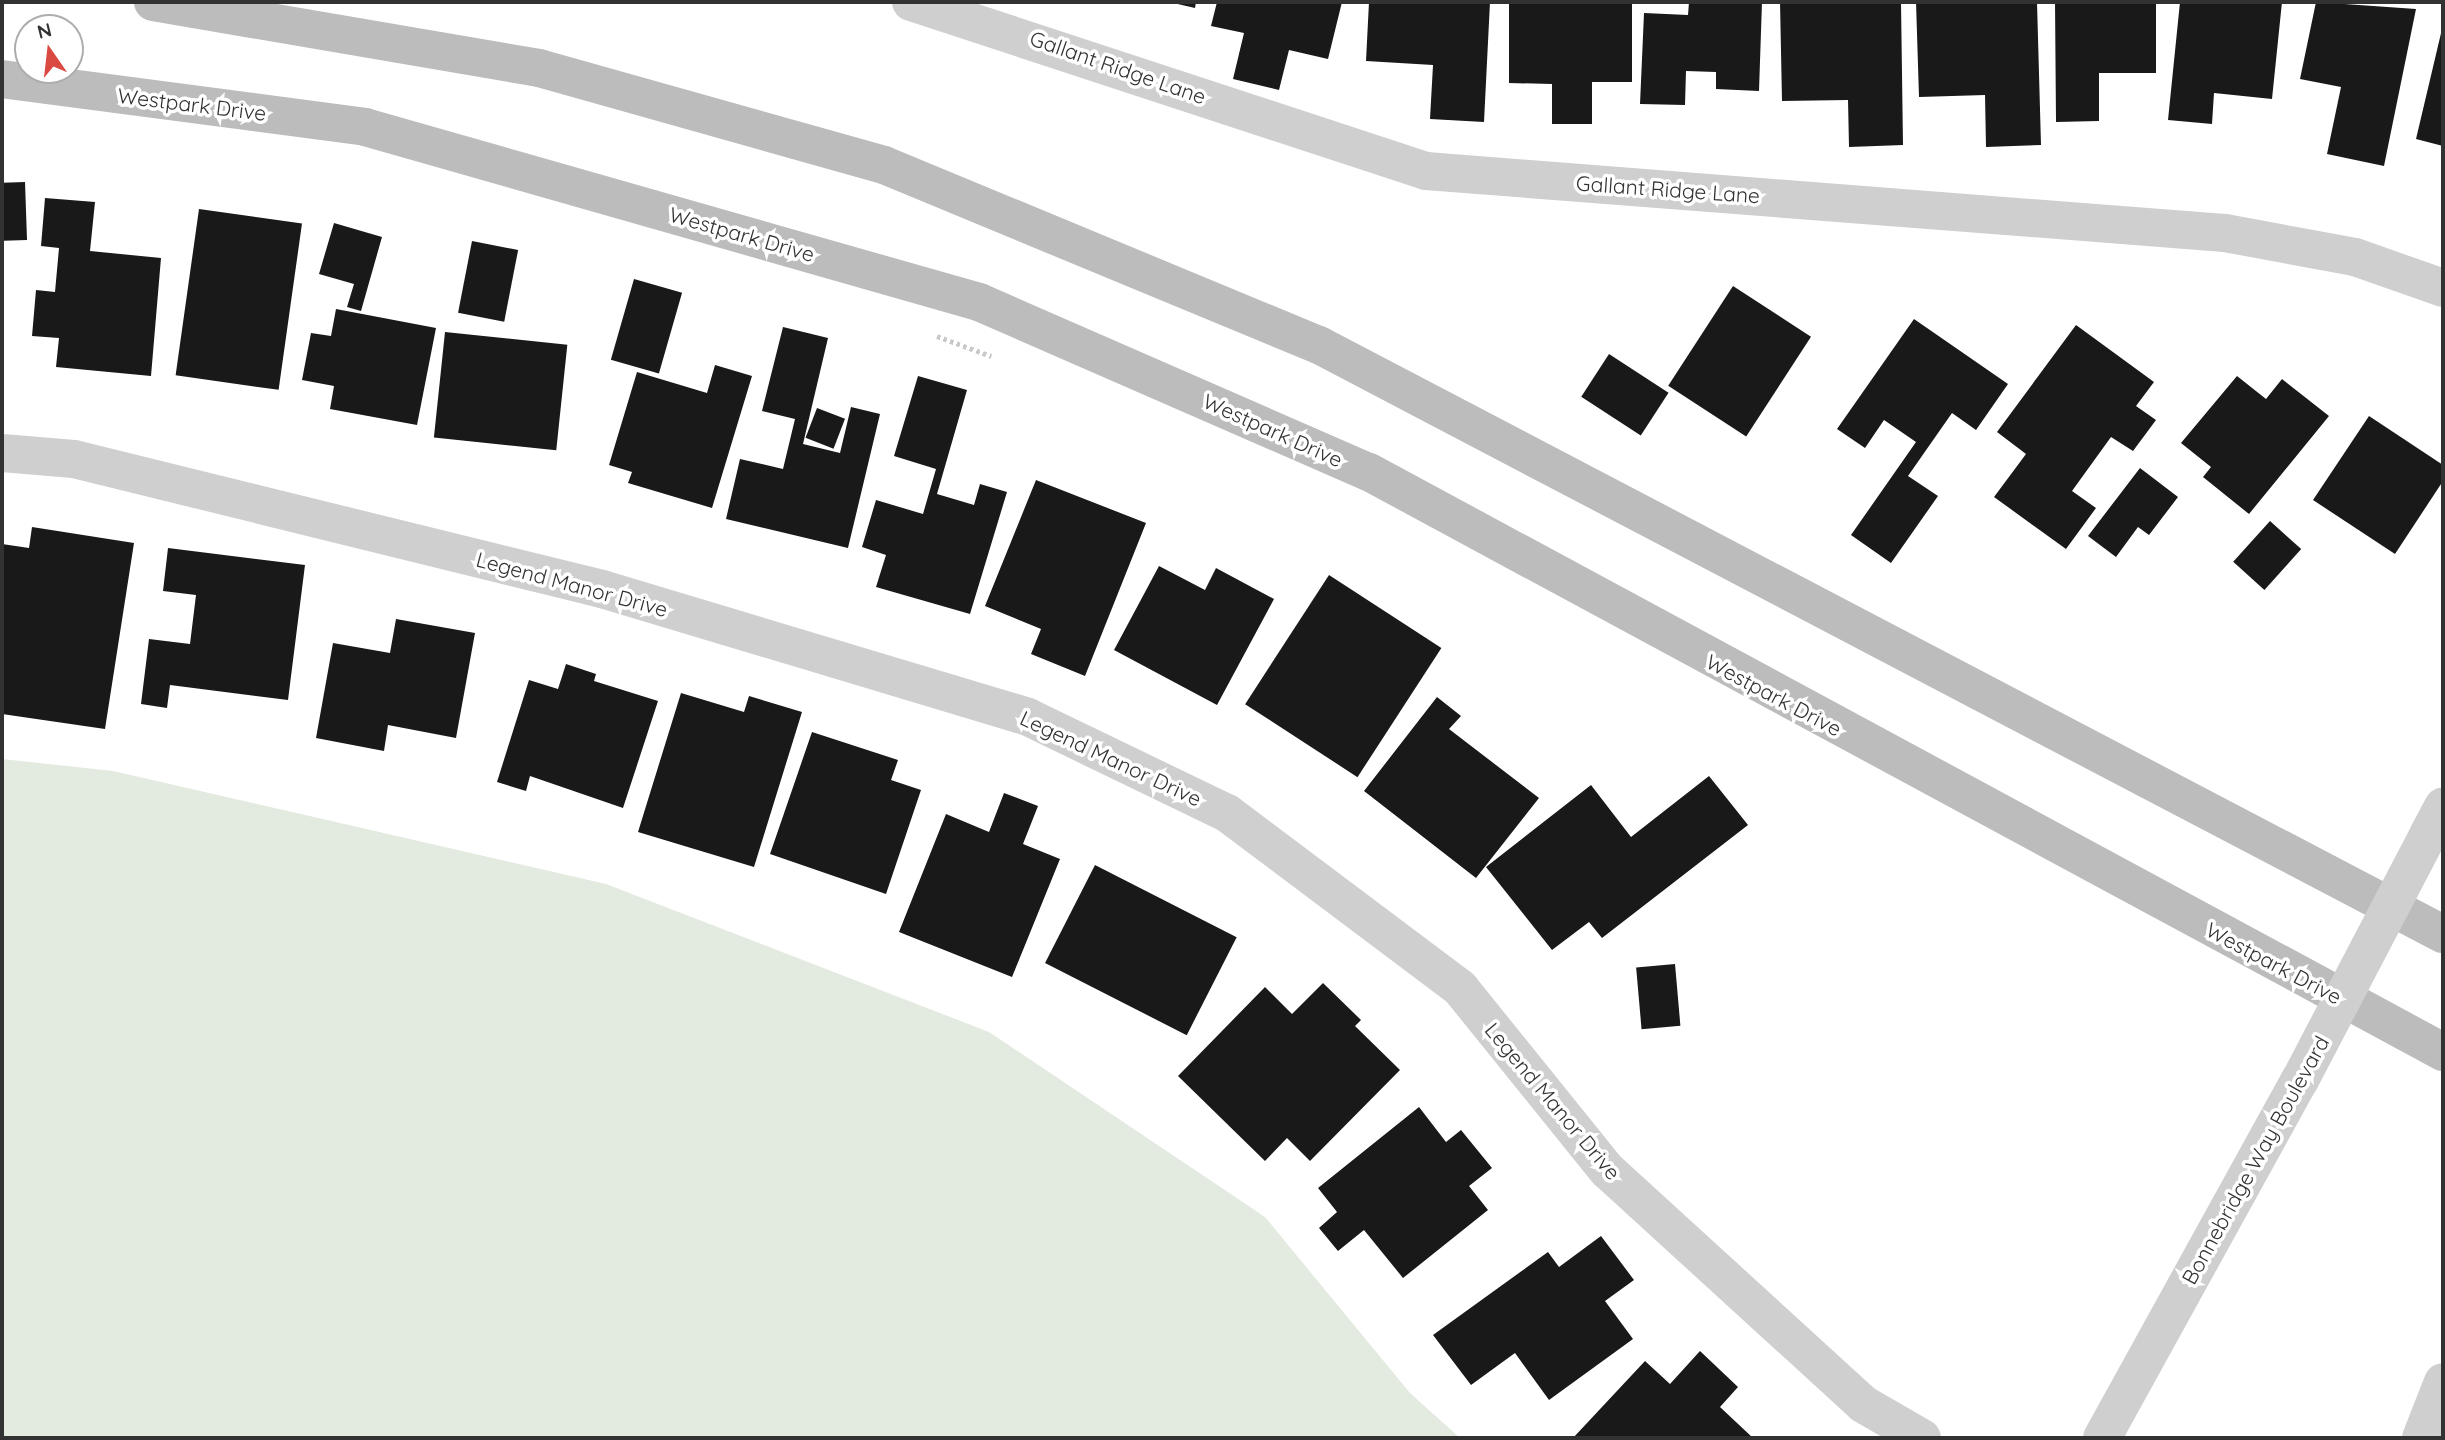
<!DOCTYPE html>
<html>
<head>
<meta charset="utf-8">
<style>
  body { margin:0 }
  #map { position:relative; width:2445px; height:1440px; overflow:hidden; background:#fff; font-family:Quicksand,sans-serif }
  div>[style] { position:absolute }
  .green>* { inset:0; background:#e3eadf }
  .building>* { inset:0; background:#191919; transform-origin:0 0 }
  .path>* { height:4.5px; margin-top:-2.25px; transform-origin:0; background:repeating-linear-gradient(90deg,#c9c9c9 0 3.5px,transparent 0 7px) }
  .minor>* { height:38px; margin:-19px; padding:0 19px; transform-origin:19px; border-radius:19px; background:#cfcfcf }
  .secondary>* { height:38px; margin:-19px; padding:0 19px; transform-origin:19px; border-radius:19px; background:#bcbcbc }
  .minor-bridge>* { height:38px; margin:-19px; padding:0 19px; transform-origin:19px; border-radius:19px; background:#cfcfcf }
  span { translate:-50% -50%; white-space:nowrap; text-align:center; line-height:1.15; -webkit-text-stroke:7px #fff; paint-order:stroke }
  .street-label { font-size:21px; color:#323232 }
  .frame { position:absolute; inset:0; border:4px solid #323232; pointer-events:none }
  .north { position:absolute; left:14px; top:14px; width:70px; height:70px; box-sizing:border-box; background:#fff; border:2px solid #adadad; border-radius:50%; rotate:346deg; font-size:19px; font-weight:700; line-height:28px; text-align:center; color:#323232 }
  .north::after { content:''; display:block; margin:auto; width:24px; height:32px; background:#da4a43; clip-path:polygon(50% 0,100% 100%,50% 72%,0 100%) }
</style>
</head>
<body>
<div id="map">
  <div class="green">
    <div style="clip-path:polygon(2px 759px,113px 771px,606px 884px,989px 1032px,1265px 1217px,1410px 1393px,1460px 1438px,2px 1438px)"></div>
  </div>
  <div class="building">
    <div style="clip-path:polygon(1169px 2px,1196px 2px,1195px 8px)"></div>
    <div style="clip-path:polygon(1217px 2px,1342px 2px,1328px 59px,1289px 50px,1279px 90px,1233px 79px,1244px 33px,1211px 26px)"></div>
    <div style="clip-path:polygon(1369px 2px,1490px 2px,1484px 122px,1430px 119px,1433px 65px,1366px 61px)"></div>
    <div style="clip-path:polygon(1509px 2px,1632px 2px,1632px 82px,1592px 82px,1592px 124px,1552px 124px,1552px 84px,1509px 83px)"></div>
    <div style="clip-path:polygon(1689px 2px,1762px 2px,1759px 91px,1716px 89px,1716px 72px,1686px 71px,1685px 105px,1640px 104px,1644px 13px,1688px 15px)"></div>
    <div style="clip-path:polygon(1780px 2px,1901px 2px,1903px 145px,1849px 147px,1848px 100px,1782px 101px)"></div>
    <div style="clip-path:polygon(1916px 2px,2037px 2px,2041px 145px,1986px 147px,1985px 95px,1919px 97px)"></div>
    <div style="clip-path:polygon(2055px 2px,2156px 2px,2156px 73px,2099px 73px,2099px 121px,2056px 122px)"></div>
    <div style="clip-path:polygon(2180px 2px,2282px 2px,2272px 99px,2214px 93px,2212px 124px,2168px 120px)"></div>
    <div style="clip-path:polygon(2316px 2px,2416px 9px,2384px 166px,2327px 154px,2341px 87px,2300px 79px)"></div>
    <div style="clip-path:polygon(2442px 29px,2443px 29px,2443px 146px,2416px 139px)"></div>
    <div style="left:25px;top:182px;width:58px;height:23px;rotate:88deg"></div>
    <div style="clip-path:polygon(45px 198px,95px 202px,90px 251px,161px 258px,151px 376px,56px 367px,59px 338px,32px 336px,36px 290px,55px 292px,59px 248px,41px 246px)"></div>
    <div style="left:199px;top:209px;width:104px;height:168px;rotate:8deg"></div>
    <div style="clip-path:polygon(334px 223px,382px 237px,361px 311px,347px 307px,354px 284px,319px 274px)"></div>
    <div style="left:472px;top:241px;width:47px;height:73px;rotate:11deg"></div>
    <div style="left:634px;top:279px;width:50px;height:84px;rotate:16deg"></div>
    <div style="left:1733px;top:286px;width:93px;height:119px;rotate:33deg"></div>
    <div style="clip-path:polygon(336px 309px,436px 328px,417px 425px,330px 409px,334px 386px,302px 380px,311px 333px,331px 336px)"></div>
    <div style="clip-path:polygon(1914px 319px,2008px 384px,1976px 430px,1952px 413px,1908px 476px,1938px 496px,1891px 563px,1851px 535px,1916px 442px,1884px 420px,1865px 448px,1837px 429px)"></div>
    <div style="clip-path:polygon(2076px 325px,2154px 382px,2136px 406px,2156px 420px,2133px 451px,2111px 437px,2072px 491px,2096px 508px,2066px 549px,1994px 497px,2026px 454px,1997px 432px)"></div>
    <div style="clip-path:polygon(783px 327px,828px 338px,803px 444px,840px 453px,851px 407px,880px 414px,848px 548px,726px 519px,740px 459px,783px 469px,795px 419px,762px 411px)"></div>
    <div style="left:445px;top:332px;width:123px;height:106px;rotate:6deg"></div>
    <div style="left:1609px;top:354px;width:71px;height:51px;rotate:33deg"></div>
    <div style="clip-path:polygon(715px 365px,752px 376px,712px 508px,628px 483px,632px 472px,609px 465px,637px 372px,707px 393px)"></div>
    <div style="clip-path:polygon(918px 376px,967px 390px,937px 494px,974px 505px,980px 484px,1007px 492px,970px 614px,876px 587px,886px 555px,862px 547px,876px 500px,923px 514px,936px 469px,894px 456px)"></div>
    <div style="clip-path:polygon(2237px 376px,2266px 399px,2282px 379px,2329px 416px,2249px 514px,2203px 477px,2211px 467px,2181px 443px)"></div>
    <div style="left:817px;top:408px;width:30px;height:32px;rotate:21deg"></div>
    <div style="clip-path:polygon(2369px 416px,2443px 465px,2443px 481px,2395px 554px,2313px 500px)"></div>
    <div style="clip-path:polygon(2140px 468px,2178px 497px,2149px 535px,2138px 527px,2116px 557px,2088px 536px)"></div>
    <div style="clip-path:polygon(1036px 480px,1146px 523px,1085px 676px,1031px 654px,1041px 629px,985px 606px)"></div>
    <div style="left:2270px;top:521px;width:42px;height:55px;rotate:42deg"></div>
    <div style="clip-path:polygon(32px 527px,134px 543px,105px 729px,2px 714px,2px 544px,29px 548px)"></div>
    <div style="clip-path:polygon(168px 548px,305px 565px,288px 700px,170px 685px,167px 708px,141px 704px,149px 639px,190px 644px,196px 595px,163px 591px)"></div>
    <div style="clip-path:polygon(1159px 566px,1205px 590px,1216px 568px,1274px 599px,1217px 705px,1114px 650px)"></div>
    <div style="left:1329px;top:575px;width:134px;height:154px;rotate:33deg"></div>
    <div style="clip-path:polygon(396px 619px,475px 633px,456px 738px,388px 725px,384px 751px,316px 738px,333px 643px,390px 653px)"></div>
    <div style="clip-path:polygon(566px 664px,596px 674px,594px 681px,658px 701px,623px 808px,530px 776px,526px 791px,497px 782px,529px 680px,558px 689px)"></div>
    <div style="clip-path:polygon(681px 693px,744px 712px,749px 696px,802px 712px,754px 867px,638px 832px)"></div>
    <div style="clip-path:polygon(1437px 697px,1461px 716px,1449px 729px,1539px 798px,1476px 878px,1364px 791px)"></div>
    <div style="clip-path:polygon(812px 732px,898px 760px,891px 780px,921px 790px,886px 894px,770px 854px)"></div>
    <div style="clip-path:polygon(1709px 776px,1748px 825px,1602px 938px,1589px 922px,1552px 950px,1486px 867px,1591px 785px,1631px 837px)"></div>
    <div style="clip-path:polygon(1004px 793px,1038px 806px,1023px 844px,1060px 859px,1012px 977px,899px 932px,946px 814px,989px 832px)"></div>
    <div style="left:1095px;top:865px;width:159px;height:110px;rotate:27deg"></div>
    <div style="left:1675px;top:964px;width:62px;height:39px;rotate:85deg"></div>
    <div style="clip-path:polygon(1323px 983px,1361px 1020px,1355px 1026px,1400px 1070px,1310px 1161px,1287px 1138px,1265px 1161px,1178px 1076px,1265px 987px,1292px 1014px)"></div>
    <div style="clip-path:polygon(1419px 1107px,1446px 1142px,1461px 1130px,1492px 1168px,1469px 1186px,1488px 1210px,1403px 1278px,1364px 1230px,1338px 1251px,1319px 1228px,1337px 1212px,1318px 1188px)"></div>
    <div style="clip-path:polygon(1601px 1236px,1634px 1280px,1605px 1301px,1633px 1339px,1549px 1400px,1515px 1353px,1471px 1385px,1433px 1335px,1548px 1252px,1559px 1267px)"></div>
    <div style="clip-path:polygon(1700px 1351px,1738px 1387px,1720px 1407px,1753px 1438px,1573px 1438px,1645px 1361px,1670px 1384px)"></div>
  </div>
  <div class="path">
    <div style="left:937px;top:336px;width:58px;rotate:20.3deg"></div>
  </div>
  <div class="minor">
    <div style="left:911px;top:2px;width:542px;rotate:18.17deg"></div>
    <div style="left:1426px;top:171px;width:801px;rotate:4.44deg"></div>
    <div style="left:2225px;top:233px;width:132px;rotate:10.5deg"></div>
    <div style="left:2355px;top:257px;width:93px;rotate:19.4deg"></div>
    <div style="left:2px;top:453px;width:72px;rotate:4.8deg"></div>
    <div style="left:74px;top:459px;width:544px;rotate:13.83deg"></div>
    <div style="left:602px;top:589px;width:445px;rotate:16.7deg"></div>
    <div style="left:1028px;top:717px;width:221px;rotate:25.8deg"></div>
    <div style="left:1227px;top:813px;width:291px;rotate:36.9deg"></div>
    <div style="left:1460px;top:988px;width:234px;rotate:51.1deg"></div>
    <div style="left:1607px;top:1170px;width:347px;rotate:42.4deg"></div>
    <div style="left:1863px;top:1404px;width:68px;rotate:30deg"></div>
    <div style="left:2429px;top:833px;width:30px;rotate:-62deg"></div>
    <div style="left:2102px;top:1438px;width:409px;rotate:-61.1deg"></div>
    <div style="left:2421px;top:1438px;width:60px;rotate:-68.6deg"></div>
  </div>
  <div class="secondary">
    <div style="left:153px;top:2px;width:392px;rotate:9.7deg"></div>
    <div style="left:539px;top:68px;width:358px;rotate:15.7deg"></div>
    <div style="left:884px;top:165px;width:471px;rotate:22.5deg"></div>
    <div style="left:1319px;top:345px;width:1269px;rotate:27.66deg"></div>
    <div style="left:2px;top:79px;width:366px;rotate:7.5deg"></div>
    <div style="left:365px;top:127px;width:638px;rotate:15.91deg"></div>
    <div style="left:979px;top:302px;width:425px;rotate:23.6deg"></div>
    <div style="left:1369px;top:472px;width:1221px;rotate:28.37deg"></div>
  </div>
  <div class="minor-bridge">
    <div style="left:2300px;top:1080px;width:279px;rotate:-62.4deg"></div>
  </div>
  <div class="street-label">
    <span style="left:1118px;top:67px;rotate:19deg">Gallant Ridge Lane</span>
    <span style="left:192px;top:104px;rotate:7deg">Westpark Drive</span>
    <span style="left:1668px;top:189px;rotate:4deg">Gallant Ridge Lane</span>
    <span style="left:742px;top:234px;rotate:16deg">Westpark Drive</span>
    <span style="left:1273px;top:430px;rotate:24deg">Westpark Drive</span>
    <span style="left:572px;top:584px;rotate:15deg">Legend Manor Drive</span>
    <span style="left:1774px;top:695px;rotate:28deg">Westpark Drive</span>
    <span style="left:1111px;top:758px;rotate:25deg">Legend Manor Drive</span>
    <span style="left:2274px;top:963px;rotate:28deg">Westpark Drive</span>
    <span style="left:1553px;top:1101px;rotate:50deg">Legend Manor Drive</span>
    <span style="left:2255px;top:1160px;rotate:-61deg">Bonnebridge Way Boulevard</span>
  </div>
  <div class="frame"></div>
  <div class="north">N</div>
</div>
</body>
</html>
